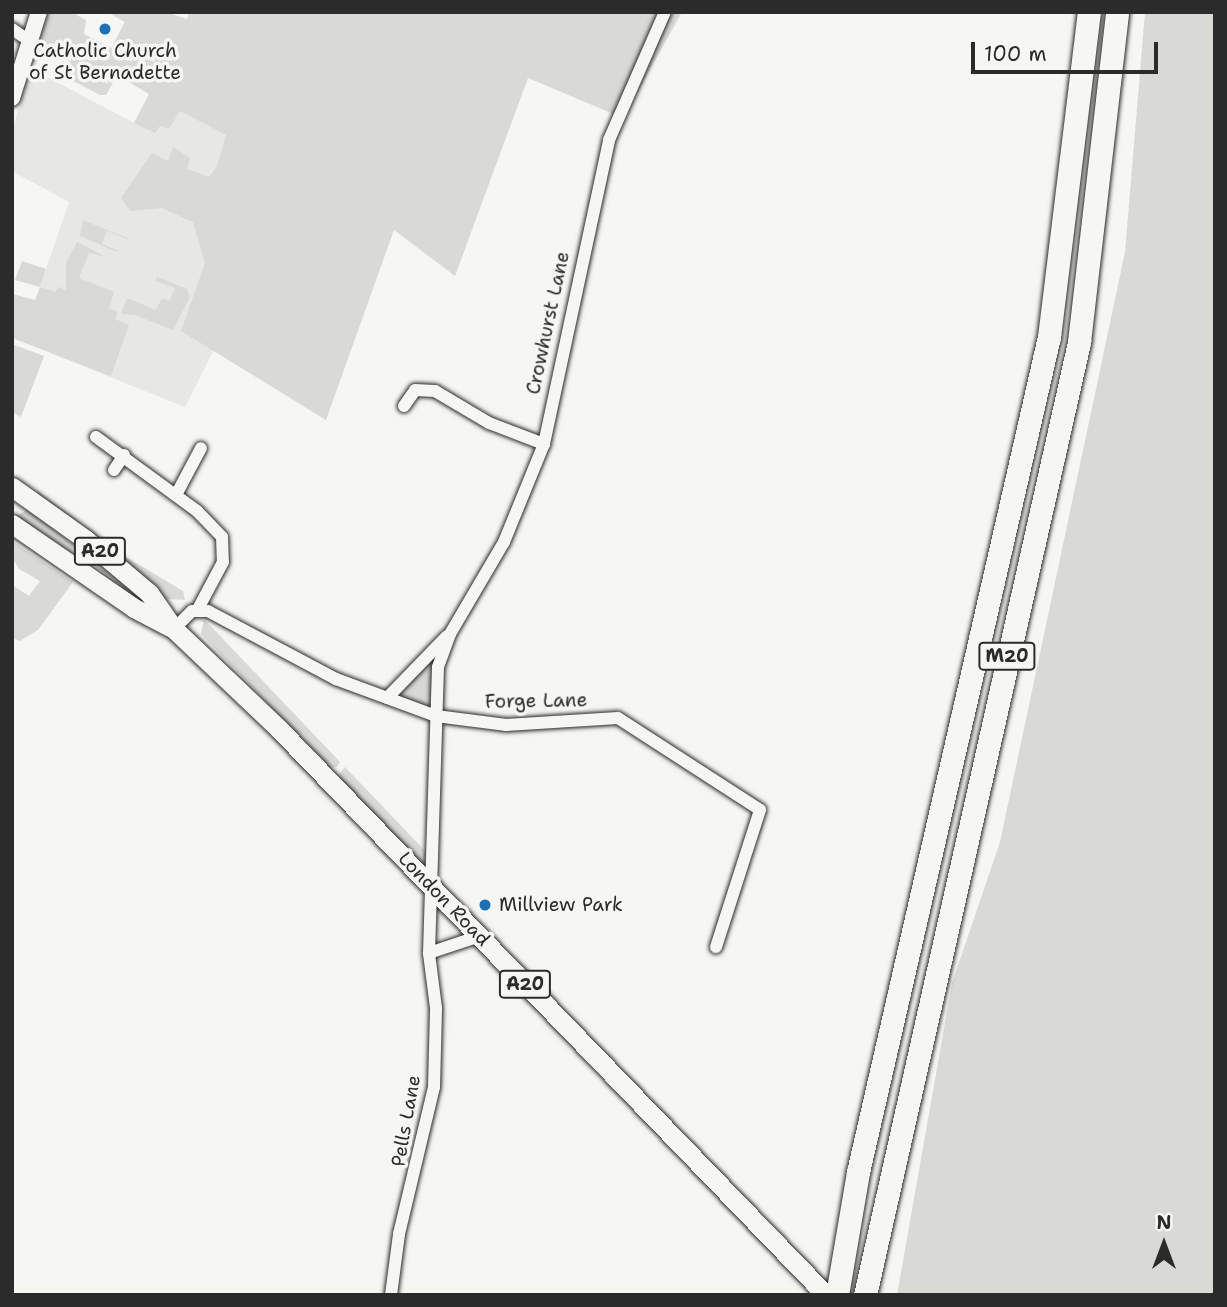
<!DOCTYPE html>
<html>
<head>
<meta charset="utf-8">
<style>
  body { margin:0 }
  #map { position:relative; width:1227px; height:1307px; overflow:hidden; background:#f6f6f2; font-family:"Shantell Sans",sans-serif }
  div>[style] { position:absolute }
  .built>* { inset:0; background:#e7e7e3 }
  .green>* { inset:0; background:#d9d9d5 }
  .roads { filter:drop-shadow(0 0 2px #2b2b2b) drop-shadow(0 0 2px #2b2b2b) }
  .minor>* { height:12px; margin:-6px; padding:0 6px; transform-origin:6px; border-radius:6px; background:#f6f6f2 }
  .tertiary>* { height:16px; margin:-8px; padding:0 8px; transform-origin:8px; border-radius:8px; background:#f6f6f2 }
  .primary>* { height:19px; margin:-9.5px; padding:0 9.5px; transform-origin:9.5px; border-radius:9.5px; background:#f6f6f2 }
  .motorway>* { height:23px; margin:-11.5px; padding:0 11.5px; transform-origin:11.5px; border-radius:11.5px; background:#f6f6f2 }
  .dots>* { width:19px; height:19px; translate:-50% -50%; box-sizing:border-box; border:4px solid #f6f6f2; border-radius:50% }
  span { translate:-50% -50%; white-space:nowrap; text-align:center; line-height:1.15; -webkit-text-stroke:7px #f6f6f2; paint-order:stroke }
  .shield-label span { padding:2px 5px; background:#f6f6f2; border:2px solid; border-radius:5px; -webkit-text-stroke-width:0 }
  .shield-label { font-size:18px; color:#2b2b2b; font-weight:700 }
  .poi-label { font-size:19px; color:#2b2b2b }
  .left { translate:0 -50%; text-align:left }
  .street-label { font-size:19px; color:#2b2b2b }
  .frame { position:absolute; inset:0; border:14px solid #2b2b2b; pointer-events:none }
  .north { position:absolute; left:1129px; top:1209px; width:70px; height:70px; -webkit-text-stroke:5px #f6f6f2; paint-order:stroke; rotate:0deg; font-size:19px; font-weight:700; line-height:28px; text-align:center; color:#2b2b2b }
  .north::after { content:''; display:block; margin:auto; width:24px; height:32px; background:#2b2b2b; clip-path:polygon(50% 0,100% 100%,50% 72%,0 100%) }
  .scale { position:absolute; left:971px; top:42px; width:187px; height:32px; box-sizing:border-box; border:4px solid #2b2b2b; border-top:0; padding-left:9px; font-size:21px; line-height:24px; white-space:nowrap; color:#2b2b2b; -webkit-text-stroke:5px #f6f6f2; paint-order:stroke }
</style>
</head>
<body>
<div id="map">
  <div class="built">
    <div style="clip-path:polygon(30px 68px,134px 123px,150px 94px,246px 146px,326px 420px,214px 349px,185px 407px,50px 353px,40px 287px,69px 202px,12px 171px,12px 131px)"></div>
  </div>
  <div class="green">
    <div style="clip-path:polygon(48px 12px,71px 12px,86px 20px,84px 34px,111px 48px,125px 22px,107px 12px,166px 12px,187px 19px,189px 12px,682px 12px,623px 118px,528px 78px,455px 276px,394px 230px,326px 420px,181px 331px,205px 263px,193px 222px,162px 208px,130px 211px,121px 198px,152px 153px,168px 161px,173px 147px,190px 158px,187px 169px,209px 177px,217px 166px,226px 135px,180px 111px,169px 129px,160px 126px,155px 133px,134px 123px,149px 94px,117px 75px,106px 95px,100px 95px,58px 73px,72px 57px,55px 48px,52px 54px,37px 49px)"></div>
    <div style="clip-path:polygon(1145px 12px,1215px 12px,1215px 1295px,897px 1295px,952px 983px,1000px 842px,1125px 252px)"></div>
    <div style="clip-path:polygon(83px 220px,129px 239px,129px 240px,107px 231px,102px 244px,119px 251px,115px 251px,80px 236px)"></div>
    <div style="clip-path:polygon(77px 242px,106px 257px,89px 253px,79px 278px,114px 292px,109px 308px,118px 312px,115px 319px,129px 325px,111px 376px,12px 338px,12px 294px,35px 300px,40px 287px,15px 280px,22px 261px,46px 269px,40px 287px,55px 292px,58px 287px,66px 290px,66px 263px)"></div>
    <div style="clip-path:polygon(157px 277px,187px 289px,190px 297px,173px 330px,135px 315px,121px 314px,127px 298px,156px 310px,162px 298px,170px 301px,175px 288px,156px 281px)"></div>
    <div style="clip-path:polygon(12px 344px,44px 356px,21px 417px,12px 412px)"></div>
    <div style="clip-path:polygon(37px 490px,126px 557px,183px 591px,185px 600px,166px 599px,39px 496px)"></div>
    <div style="clip-path:polygon(28px 509px,122px 583px,14px 518px)"></div>
    <div style="clip-path:polygon(12px 541px,73px 582px,38px 630px,20px 641px,12px 638px,12px 585px,29px 596px,40px 581px,19px 569px,12px 557px)"></div>
    <div style="clip-path:polygon(204px 619px,340px 762px,337px 767px,329px 768px,201px 634px)"></div>
    <div style="clip-path:polygon(435px 655px,431px 707px,400px 697px,399px 694px)"></div>
    <div style="clip-path:polygon(345px 767px,428px 854px,426px 862px,421px 863px,342px 782px,339px 774px)"></div>
  </div>
  <div class="roads">
    <div class="minor">
      <div style="left:12px;top:29px;width:23px;rotate:34deg"></div>
      <div style="left:404px;top:406px;width:19px;rotate:-55deg"></div>
      <div style="left:415px;top:390px;width:20px;rotate:3deg"></div>
      <div style="left:435px;top:391px;width:63px;rotate:30.7deg"></div>
      <div style="left:489px;top:423px;width:59px;rotate:20.9deg"></div>
      <div style="left:96px;top:437px;width:125px;rotate:36.2deg"></div>
      <div style="left:197px;top:511px;width:36px;rotate:46deg"></div>
      <div style="left:222px;top:537px;width:25px;rotate:88deg"></div>
      <div style="left:223px;top:562px;width:53px;rotate:118deg"></div>
      <div style="left:114px;top:470px;width:18px;rotate:-56deg"></div>
      <div style="left:176px;top:495px;width:53px;rotate:-62deg"></div>
      <div style="left:174px;top:629px;width:25px;rotate:-45deg"></div>
      <div style="left:192px;top:611px;width:16px"></div>
      <div style="left:208px;top:611px;width:145px;rotate:28deg"></div>
      <div style="left:336px;top:679px;width:107px;rotate:20.3deg"></div>
      <div style="left:436px;top:716px;width:71px;rotate:7.3deg"></div>
      <div style="left:506px;top:725px;width:112px;rotate:-3.6deg"></div>
      <div style="left:618px;top:718px;width:169px;rotate:32.9deg"></div>
      <div style="left:760px;top:810px;width:144px;rotate:107.8deg"></div>
      <div style="left:387px;top:698px;width:86px;rotate:-45.9deg"></div>
      <div style="left:429px;top:953px;width:54px;rotate:-18.4deg"></div>
      <div style="left:391px;top:1295px;width:62px;rotate:-82.5deg"></div>
      <div style="left:399px;top:1234px;width:151px;rotate:-76.6deg"></div>
      <div style="left:434px;top:1087px;width:79px;rotate:-88.5deg"></div>
      <div style="left:436px;top:1008px;width:55px;rotate:-97.3deg"></div>
      <div style="left:429px;top:953px;width:286px;rotate:-88.2deg"></div>
      <div style="left:438px;top:667px;width:35px;rotate:-70deg"></div>
      <div style="left:450px;top:634px;width:107px;rotate:-59.6deg"></div>
      <div style="left:504px;top:542px;width:106px;rotate:-67.8deg"></div>
      <div style="left:544px;top:444px;width:311px;rotate:-77.9deg"></div>
      <div style="left:609px;top:140px;width:140px;rotate:-66.4deg"></div>
    </div>
    <div class="tertiary">
      <div style="left:12px;top:98px;width:90px;rotate:-72.6deg"></div>
    </div>
    <div class="primary">
      <div style="left:12px;top:487px;width:90px;rotate:35.5deg"></div>
      <div style="left:85px;top:539px;width:84px;rotate:40.2deg"></div>
      <div style="left:149px;top:593px;width:44px;rotate:55.2deg"></div>
      <div style="left:174px;top:629px;width:145px;rotate:43.6deg"></div>
      <div style="left:279px;top:729px;width:787px;rotate:45.98deg"></div>
      <div style="left:12px;top:524px;width:148px;rotate:34.5deg"></div>
      <div style="left:134px;top:608px;width:41px;rotate:27.8deg"></div>
    </div>
    <div class="motorway">
      <div style="left:837px;top:1295px;width:125px;rotate:-80.3deg"></div>
      <div style="left:858px;top:1172px;width:857px;rotate:-77.12deg"></div>
      <div style="left:1049px;top:337px;width:327px;rotate:-83deg"></div>
      <div style="left:865px;top:1295px;width:977px;rotate:-77.34deg"></div>
      <div style="left:1079px;top:342px;width:332px;rotate:-83.4deg"></div>
    </div>
  </div>
  <div class="dots">
    <div style="left:105px;top:29px;background:#1f6fb2"></div>
    <div style="left:485px;top:905px;background:#1f6fb2"></div>
  </div>
  <div class="shield-label">
    <span style="left:100px;top:551px">A20</span>
    <span style="left:1007px;top:656px">M20</span>
    <span style="left:525px;top:984px">A20</span>
  </div>
  <div class="poi-label">
    <span style="left:105px;top:62px">Catholic Church<br>of St Bernadette</span>
    <span class="left" style="left:499px;top:905px">Millview Park</span>
  </div>
  <div class="street-label">
    <span style="left:548px;top:323px;rotate:-78deg">Crowhurst Lane</span>
    <span style="left:536px;top:701px;rotate:-1deg">Forge Lane</span>
    <span style="left:444px;top:899px;rotate:46deg">London Road</span>
    <span style="left:406px;top:1121px;rotate:-80deg">Pells Lane</span>
  </div>
  <div class="frame"></div>
  <div class="north">N</div>
  <div class="scale">100 m</div>
</div>
</body>
</html>
